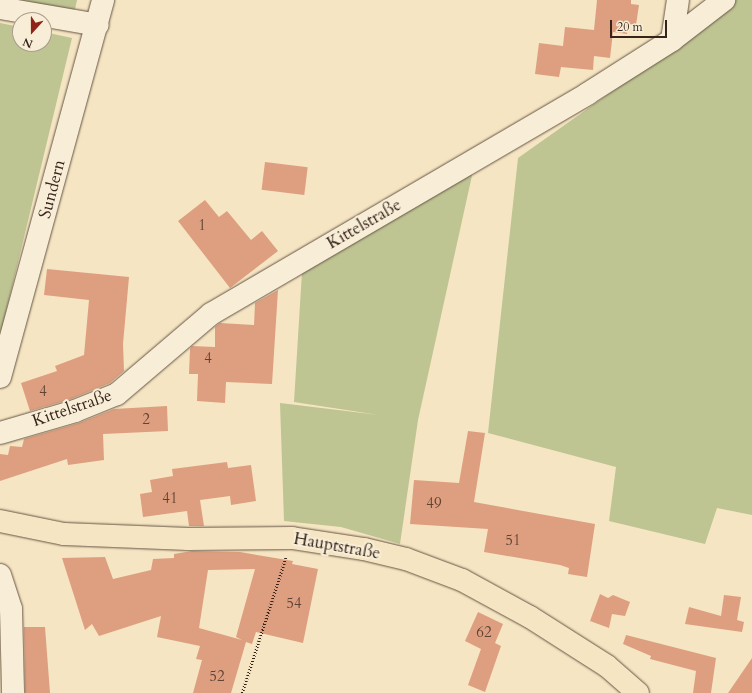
<!DOCTYPE html>
<html>
<head>
<meta charset="utf-8">
<style>
  body { margin:0 }
  #map { position:relative; width:752px; height:693px; overflow:hidden; background:#f5e5c2; font-family:Cardo,serif }
  div>[style] { position:absolute }
  .green>* { inset:0; background:#bec492 }
  .building>* { inset:0; background:#de9f80; transform-origin:0 0 }
  .path>* { height:2.5px; margin-top:-1.25px; transform-origin:0; background:repeating-linear-gradient(90deg,#36241b 0 1px,transparent 0 3px) }
  .roads { filter:drop-shadow(0 0 1px #665445) drop-shadow(0 0 1px #665445) }
  .minor>* { height:22px; margin:-11px; padding:0 11px; transform-origin:11px; border-radius:11px; background:#f8eed7 }
  .major>* { height:22px; margin:-11px; padding:0 11px; transform-origin:11px; border-radius:11px; background:#f5e5c2 }
  span { translate:-50% -50%; white-space:nowrap; text-align:center; line-height:1.15; -webkit-text-stroke:4px #f8eed7; paint-order:stroke }
  .number-label { font-size:15px; color:#604334 }
  .number-label span { -webkit-text-stroke-width:0 }
  .street-label { font-size:17px; color:#36241b }
  .north { position:absolute; left:12px; top:12px; width:40px; height:40px; box-sizing:border-box; background:#f8eed7; border:1px solid #aa9d8c; border-radius:50%; rotate:201deg; font-size:11px; font-weight:700; line-height:16px; text-align:center; color:#36241b }
  .north::after { content:''; display:block; margin:auto; width:14px; height:18px; background:#8f2418; clip-path:polygon(50% 0,100% 100%,50% 72%,0 100%) }
  .scale { position:absolute; left:610px; top:20px; width:57px; height:18px; box-sizing:border-box; border:2px solid #36241b; border-top:0; padding-left:5px; font-size:12px; line-height:14px; white-space:nowrap; color:#36241b; -webkit-text-stroke:3px #f8eed7; paint-order:stroke }
</style>
</head>
<body>
<div id="map">
  <div class="green">
    <div style="clip-path:polygon(5px 0,77px 0,74px 14px)"></div>
    <div style="clip-path:polygon(735px 0,752px 0,752px 515px,717px 508px,705px 544px,609px 521px,616px 467px,488px 433px,518px 158px,682px 42px)"></div>
    <div style="clip-path:polygon(0 23px,20px 27px,20px 44px,44px 44px,44px 32px,72px 38px,0 337px)"></div>
    <div style="clip-path:polygon(473px 171px,418px 420px,400px 544px,341px 527px,284px 521px,280px 403px,379px 415px,294px 402px,302px 272px)"></div>
  </div>
  <div class="building">
    <div style="clip-path:polygon(597px 0,631px 0,631px 4px,639px 5px,636px 25px,628px 24px,627px 34px,613px 32px,610px 58px,594px 56px,593px 70px,561px 67px,559px 77px,535px 74px,539px 43px,563px 46px,565px 27px,594px 30px)"></div>
    <div style="left:265px;top:162px;width:43px;height:28px;rotate:7deg"></div>
    <div style="clip-path:polygon(205px 200px,219px 217px,227px 211px,251px 240px,262px 231px,278px 251px,230px 288px,178px 221px)"></div>
    <div style="clip-path:polygon(47px 269px,129px 277px,123px 344px,124px 371px,110px 383px,71px 399px,30px 411px,21px 383px,57px 371px,55px 366px,84px 355px,89px 300px,44px 295px)"></div>
    <div style="clip-path:polygon(278px 290px,272px 384px,226px 382px,225px 403px,197px 401px,198px 374px,189px 374px,190px 349px,192px 346px,215px 347px,215px 327px,220px 323px,254px 325px,255px 303px)"></div>
    <div style="clip-path:polygon(167px 406px,168px 431px,103px 434px,104px 460px,68px 465px,67px 459px,0 481px,0 454px,8px 455px,10px 446px,22px 447px,24px 439px,79px 423px,114px 409px)"></div>
    <div style="clip-path:polygon(468px 431px,485px 433px,474px 502px,595px 524px,587px 577px,568px 574px,569px 568px,560px 565px,484px 552px,488px 529px,410px 524px,414px 480px,459px 483px)"></div>
    <div style="clip-path:polygon(227px 462px,228px 468px,251px 465px,256px 501px,231px 505px,230px 496px,200px 500px,204px 526px,189px 526px,187px 511px,143px 517px,140px 494px,152px 492px,150px 480px,173px 476px,172px 469px)"></div>
    <div style="clip-path:polygon(evenodd,192px 551px,240px 552px,293px 561px,292px 564px,318px 569px,303px 643px,256px 632px,252px 644px,246px 642px,231px 693px,193px 693px,202px 660px,196px 659px,200px 646px,157px 637px,161px 616px,99px 636px,92px 624px,85px 630px,62px 558px,105px 557px,113px 579px,151px 570px,153px 559px,174px 558px,174px 554px,192px 551px,255px 569px,236px 637px,242px 640px,199px 628px,208px 570px,255px 569px)"></div>
    <div style="clip-path:polygon(600px 594px,608px 598px,613px 595px,630px 602px,625px 616px,612px 614px,609px 628px,590px 621px)"></div>
    <div style="clip-path:polygon(724px 595px,741px 597px,737px 620px,744px 622px,742px 632px,685px 624px,689px 607px,721px 616px)"></div>
    <div style="clip-path:polygon(478px 612px,503px 624px,495px 643px,501px 646px,485px 692px,468px 685px,481px 649px,465px 641px)"></div>
    <div style="clip-path:polygon(24px 627px,45px 627px,50px 693px,25px 693px)"></div>
    <div style="clip-path:polygon(626px 635px,716px 658px,711px 693px,693px 693px,696px 671px,650px 659px,651px 656px,623px 644px)"></div>
    <div style="clip-path:polygon(752px 658px,752px 693px,728px 693px)"></div>
  </div>
  <div class="path">
    <div style="left:242px;top:693px;width:143px;rotate:-72.1deg"></div>
  </div>
  <div class="roads">
    <div class="minor">
      <div style="left:0;top:8px;width:99px;rotate:9.8deg"></div>
      <div style="left:672px;top:40px;width:40px;rotate:-81.5deg"></div>
      <div style="left:0;top:377px;width:391px;rotate:-74.7deg"></div>
      <div style="left:0;top:433px;width:78px;rotate:-16.3deg"></div>
      <div style="left:75px;top:411px;width:45px;rotate:-22deg"></div>
      <div style="left:117px;top:394px;width:123px;rotate:-40.4deg"></div>
      <div style="left:211px;top:314px;width:436px;rotate:-30.3deg"></div>
      <div style="left:587px;top:94px;width:101px;rotate:-32.4deg"></div>
      <div style="left:672px;top:40px;width:66px;rotate:-37.6deg"></div>
      <div style="left:0;top:575px;width:36px;rotate:72deg"></div>
      <div style="left:11px;top:609px;width:84px;rotate:88.6deg"></div>
    </div>
    <div class="major">
      <div style="left:0;top:521px;width:65px;rotate:11.5deg"></div>
      <div style="left:64px;top:534px;width:124px;rotate:2.3deg"></div>
      <div style="left:188px;top:539px;width:104px;rotate:-0.6deg"></div>
      <div style="left:292px;top:538px;width:73px;rotate:8.7deg"></div>
      <div style="left:364px;top:549px;width:43px;rotate:13.4deg"></div>
      <div style="left:406px;top:559px;width:60px;rotate:20.6deg"></div>
      <div style="left:462px;top:580px;width:77px;rotate:28.6deg"></div>
      <div style="left:530px;top:617px;width:91px;rotate:32.5deg"></div>
      <div style="left:607px;top:666px;width:41px;rotate:41.1deg"></div>
    </div>
  </div>
  <div class="number-label">
    <span style="left:202px;top:226px">1</span>
    <span style="left:208px;top:359px">4</span>
    <span style="left:43px;top:392px">4</span>
    <span style="left:146px;top:420px">2</span>
    <span style="left:170px;top:499px">41</span>
    <span style="left:434px;top:504px">49</span>
    <span style="left:513px;top:541px">51</span>
    <span style="left:294px;top:604px">54</span>
    <span style="left:484px;top:633px">62</span>
    <span style="left:217px;top:677px">52</span>
  </div>
  <div class="street-label">
    <span style="left:52px;top:189px;rotate:-75deg">Sundern</span>
    <span style="left:364px;top:224px;rotate:-30deg">Kittelstraße</span>
    <span style="left:72px;top:408px;rotate:-19deg">Kittelstraße</span>
    <span style="left:337px;top:546px;rotate:10deg">Hauptstraße</span>
  </div>
  <div class="north">N</div>
  <div class="scale">20 m</div>
</div>
</body>
</html>
